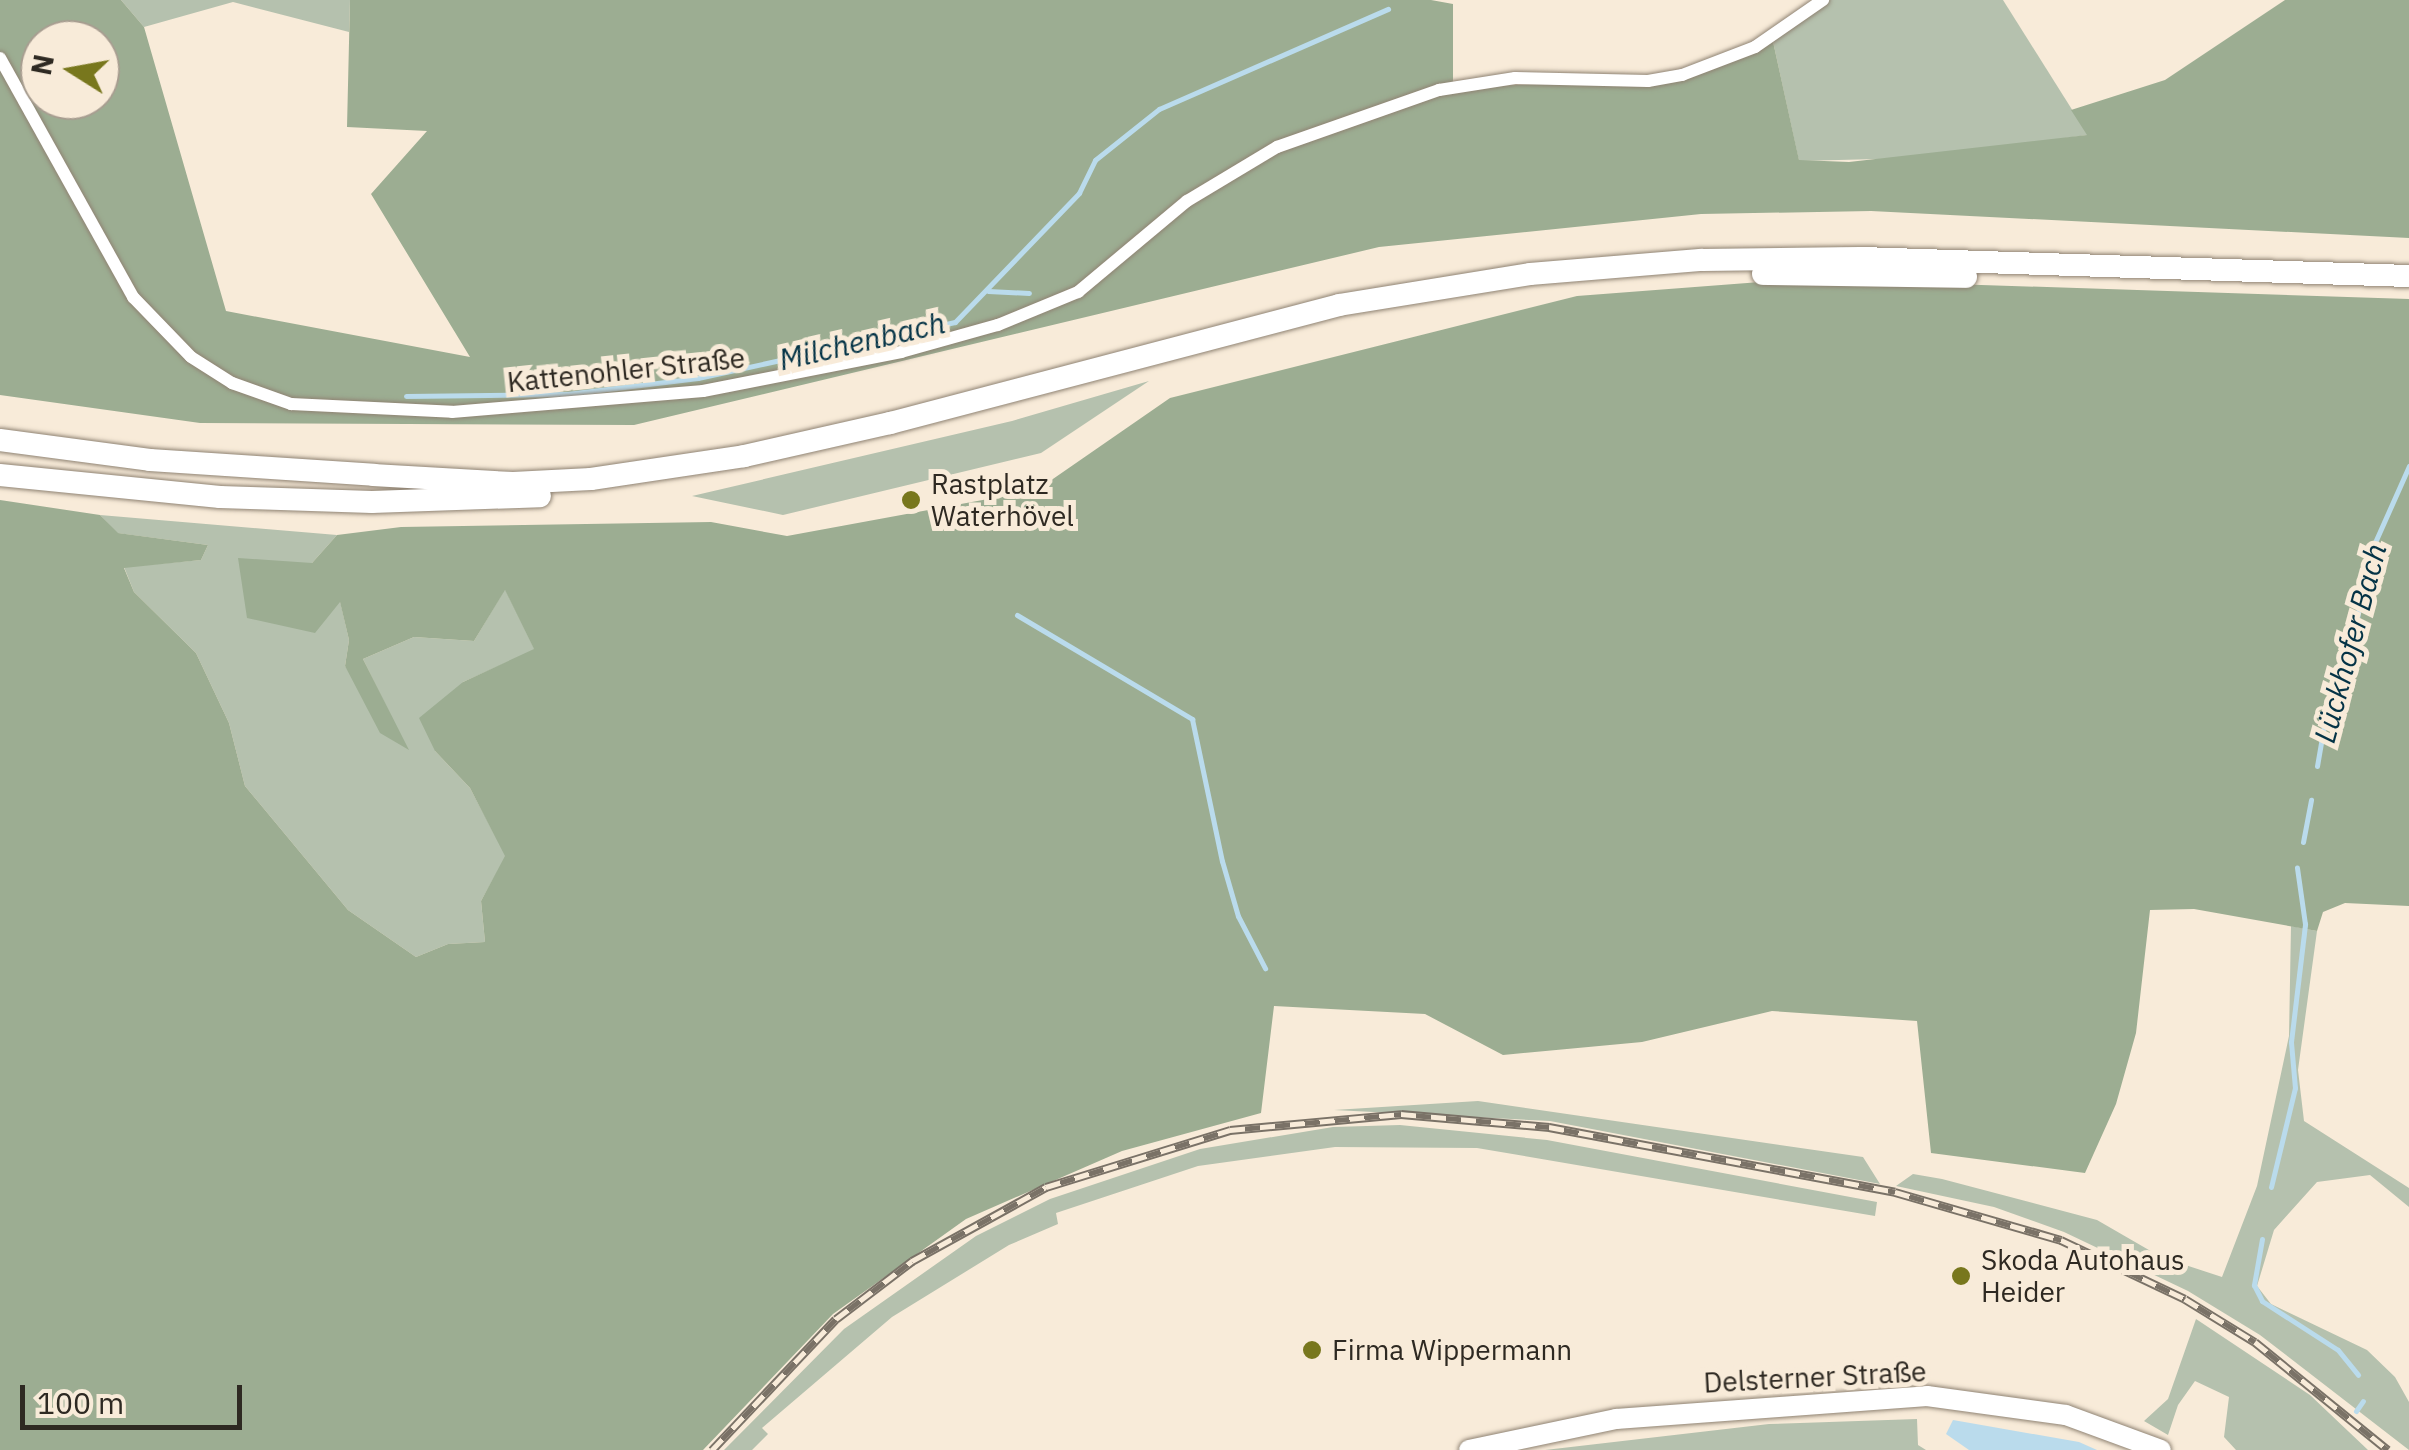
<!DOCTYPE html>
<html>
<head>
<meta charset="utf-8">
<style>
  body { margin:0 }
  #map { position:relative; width:2409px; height:1450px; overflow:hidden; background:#f8ebd9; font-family:"IBM Plex Sans",sans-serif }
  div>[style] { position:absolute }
  .green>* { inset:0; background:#b5c1ae }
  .forest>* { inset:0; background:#9cad92 }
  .water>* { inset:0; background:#badbec }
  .stream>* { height:5px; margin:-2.5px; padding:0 2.5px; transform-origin:2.5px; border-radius:2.5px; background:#badbec }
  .roads { filter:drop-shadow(0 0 2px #8f8373) drop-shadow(0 0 2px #8f8373) }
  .street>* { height:12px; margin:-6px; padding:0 6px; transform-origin:6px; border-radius:6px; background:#fff }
  .primary>* { height:20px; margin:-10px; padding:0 10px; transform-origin:10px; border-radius:10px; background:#fff }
  .highway>* { height:22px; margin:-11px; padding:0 11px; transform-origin:11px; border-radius:11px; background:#fff }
  .rail>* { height:9px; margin-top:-4.5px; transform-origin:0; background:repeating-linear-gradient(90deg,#f8ebd9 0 15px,#7a7267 0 30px); box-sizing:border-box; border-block:2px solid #7a7267 }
  .dots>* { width:28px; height:28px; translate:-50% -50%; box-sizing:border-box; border:5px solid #f8ebd9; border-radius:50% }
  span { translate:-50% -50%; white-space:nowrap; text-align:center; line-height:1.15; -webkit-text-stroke:10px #f8ebd9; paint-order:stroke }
  .street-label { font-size:28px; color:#2e2922 }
  .poi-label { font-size:28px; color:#2e2922 }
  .left { translate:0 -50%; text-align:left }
  .water-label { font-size:30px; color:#043346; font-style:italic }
  .north { position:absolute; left:20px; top:20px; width:100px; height:100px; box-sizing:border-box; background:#f8ebd9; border:2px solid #a79d90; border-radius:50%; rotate:281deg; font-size:28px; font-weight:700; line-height:40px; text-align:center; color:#2e2922 }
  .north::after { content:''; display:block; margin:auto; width:35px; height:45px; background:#78771d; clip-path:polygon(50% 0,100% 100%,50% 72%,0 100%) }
  .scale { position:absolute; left:20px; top:1385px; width:222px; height:45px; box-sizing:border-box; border:5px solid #2e2922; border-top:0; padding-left:12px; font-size:30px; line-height:35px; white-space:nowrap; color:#2e2922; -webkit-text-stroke:8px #f8ebd9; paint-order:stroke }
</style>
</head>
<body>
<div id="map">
  <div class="green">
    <div style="clip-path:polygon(121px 0,350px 0,349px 32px,233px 2px,144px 27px)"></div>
    <div style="clip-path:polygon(1823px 0,2003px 0,2088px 135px,1918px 158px,1799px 161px,1772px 37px)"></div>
    <div style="clip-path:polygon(1149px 381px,1041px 453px,783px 515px,692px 496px,1012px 421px)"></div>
    <div style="clip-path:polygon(100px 515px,337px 535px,312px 563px,340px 601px,349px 640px,345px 666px,407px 748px,363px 659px,414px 637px,474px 641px,505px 589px,535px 650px,463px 682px,435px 751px,470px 788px,506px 856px,481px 901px,485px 942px,448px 944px,416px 957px,348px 910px,245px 786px,229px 723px,196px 653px,134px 592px,124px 567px,201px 560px,208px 545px,117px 533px)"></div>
    <div style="clip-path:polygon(2291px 926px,2317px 931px,2298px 1070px,2304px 1121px,2409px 1188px,2409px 1207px,2370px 1175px,2317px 1182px,2274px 1230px,2257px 1286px,2271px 1304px,2367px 1350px,2395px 1377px,2409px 1402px,2409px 1450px,2260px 1335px,2188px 1291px,2064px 1232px,1994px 1207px,1896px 1186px,1913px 1174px,1942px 1179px,2097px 1220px,2161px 1257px,2222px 1277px,2257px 1186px,2289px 1036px)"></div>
    <div style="clip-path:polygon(1478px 1101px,1863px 1157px,1880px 1184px,1550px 1121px,1334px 1110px)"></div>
    <div style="clip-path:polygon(1400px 1125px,1547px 1140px,1877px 1202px,1875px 1216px,1477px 1148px,1335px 1147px,1198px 1166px,1056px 1213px,1058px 1224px,1009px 1245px,892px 1317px,762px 1428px,768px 1434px,752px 1450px,724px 1450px,844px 1329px,976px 1236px,1050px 1199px,1200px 1149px,1333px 1127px)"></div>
    <div style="clip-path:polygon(2196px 1319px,2310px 1395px,2368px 1450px,2236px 1450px,2224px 1437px,2229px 1397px,2195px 1381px,2178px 1405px,2168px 1435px,2144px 1421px,2168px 1399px)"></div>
    <div style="clip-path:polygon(1917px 1419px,1918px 1445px,1926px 1450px,1545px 1450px,1769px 1424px)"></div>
  </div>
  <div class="forest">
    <div style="clip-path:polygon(evenodd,0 0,121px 0,144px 27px,226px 311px,470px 357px,371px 194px,427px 131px,347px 127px,350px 0,1431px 0,1453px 4px,1453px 87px,1648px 81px,1772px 37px,1799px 160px,1849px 162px,2087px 135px,2071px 110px,2165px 80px,2285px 0,2409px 0,2409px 238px,1871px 211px,1701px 214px,1379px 247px,634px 425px,200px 423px,0 395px,0 0,40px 40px,100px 40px,100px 100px,40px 100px,40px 40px)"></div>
    <div style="clip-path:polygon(1801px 279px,2409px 299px,2409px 906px,2345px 903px,2323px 912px,2317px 931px,2194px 909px,2150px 910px,2136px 1033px,2116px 1104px,2085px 1173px,1931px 1153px,1917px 1021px,1772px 1011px,1642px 1042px,1503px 1055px,1425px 1014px,1274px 1006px,1261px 1113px,1122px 1151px,966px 1219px,833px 1314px,703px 1450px,0 1450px,0 500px,100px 515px,118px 533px,208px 545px,201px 560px,124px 568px,134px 592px,196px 653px,229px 723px,245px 786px,348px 910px,416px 957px,448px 944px,485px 942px,481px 901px,505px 856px,470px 788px,435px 751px,419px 718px,463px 682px,534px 649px,505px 590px,474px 641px,414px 637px,363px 659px,409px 750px,380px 733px,345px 666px,349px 640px,340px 602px,315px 633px,247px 618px,238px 558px,312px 563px,337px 535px,401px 527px,711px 522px,787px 536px,1037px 490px,1170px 398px,1577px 296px)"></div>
  </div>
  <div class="water">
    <div style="clip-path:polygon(1953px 1420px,2079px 1442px,2097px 1450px,1969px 1450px,1946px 1434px)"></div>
  </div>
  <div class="stream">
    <div style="left:988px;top:291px;width:41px;rotate:2.8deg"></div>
    <div style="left:406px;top:396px;width:161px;rotate:-0.7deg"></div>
    <div style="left:567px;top:394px;width:132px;rotate:-7deg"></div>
    <div style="left:698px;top:378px;width:263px;rotate:-12.3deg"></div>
    <div style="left:955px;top:322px;width:179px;rotate:-46.1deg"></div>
    <div style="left:1079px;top:193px;width:37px;rotate:-64deg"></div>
    <div style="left:1095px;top:160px;width:82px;rotate:-38.6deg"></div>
    <div style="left:1159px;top:109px;width:250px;rotate:-23.6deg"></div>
    <div style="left:1017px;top:615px;width:204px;rotate:30.7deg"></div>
    <div style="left:1192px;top:719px;width:145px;rotate:78.1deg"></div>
    <div style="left:1222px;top:861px;width:57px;rotate:73.8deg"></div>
    <div style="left:1238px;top:916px;width:59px;rotate:62.6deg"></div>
    <div style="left:2317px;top:766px;width:59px;rotate:-80.2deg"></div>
    <div style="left:2327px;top:708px;width:51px;rotate:-64.4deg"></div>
    <div style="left:2349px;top:662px;width:106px;rotate:-79.6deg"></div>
    <div style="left:2368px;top:558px;width:101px;rotate:-66deg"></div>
    <div style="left:2303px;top:842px;width:43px;rotate:-79.2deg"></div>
    <div style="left:2271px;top:1187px;width:102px;rotate:-76.4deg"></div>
    <div style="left:2295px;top:1088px;width:46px;rotate:-95deg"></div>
    <div style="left:2291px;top:1042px;width:119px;rotate:-83.2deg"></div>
    <div style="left:2305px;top:924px;width:57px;rotate:-98.1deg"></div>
    <div style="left:2262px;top:1239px;width:47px;rotate:99.9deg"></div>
    <div style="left:2254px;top:1285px;width:18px;rotate:63deg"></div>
    <div style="left:2262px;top:1301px;width:90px;rotate:32.8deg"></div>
    <div style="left:2338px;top:1350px;width:32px;rotate:51deg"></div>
    <div style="left:2356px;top:1411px;width:12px;rotate:-55deg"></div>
  </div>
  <div class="roads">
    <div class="street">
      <div style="left:0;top:58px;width:274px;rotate:60.9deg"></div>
      <div style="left:133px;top:297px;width:83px;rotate:46deg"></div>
      <div style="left:191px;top:357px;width:49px;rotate:32.4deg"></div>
      <div style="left:232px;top:383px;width:63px;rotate:19.6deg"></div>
      <div style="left:291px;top:404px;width:161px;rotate:2.8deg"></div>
      <div style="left:452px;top:412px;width:252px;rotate:-4.8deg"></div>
      <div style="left:703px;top:391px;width:202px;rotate:-11.1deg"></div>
      <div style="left:901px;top:352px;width:101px;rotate:-15.6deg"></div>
      <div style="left:998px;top:325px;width:87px;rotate:-22.4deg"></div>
      <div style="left:1078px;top:292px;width:142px;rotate:-39.9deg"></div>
      <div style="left:1187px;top:201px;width:105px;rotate:-31deg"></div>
      <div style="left:1277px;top:147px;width:172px;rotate:-19.4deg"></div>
      <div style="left:1439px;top:90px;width:77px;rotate:-9deg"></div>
      <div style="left:1515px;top:78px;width:133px;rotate:1.3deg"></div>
      <div style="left:1648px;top:81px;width:35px;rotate:-10deg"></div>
      <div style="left:1682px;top:75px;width:78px;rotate:-21deg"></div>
      <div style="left:1755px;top:47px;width:83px;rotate:-34.7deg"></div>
    </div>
    <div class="primary">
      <div style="left:1469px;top:1450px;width:150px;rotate:-11.9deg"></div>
      <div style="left:1616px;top:1419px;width:312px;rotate:-4.2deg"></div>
      <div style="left:1927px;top:1396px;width:140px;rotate:7.8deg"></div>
      <div style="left:2066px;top:1415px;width:101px;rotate:20.2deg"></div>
    </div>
    <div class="highway">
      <div style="left:1763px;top:274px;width:203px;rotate:0.8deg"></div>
      <div style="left:0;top:440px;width:151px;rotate:7.6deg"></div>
      <div style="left:150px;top:460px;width:224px;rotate:3.8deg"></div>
      <div style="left:373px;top:475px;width:140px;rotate:3.3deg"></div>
      <div style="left:513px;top:483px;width:78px;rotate:-2.9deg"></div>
      <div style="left:591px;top:479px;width:155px;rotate:-8.5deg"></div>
      <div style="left:744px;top:456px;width:150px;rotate:-12.7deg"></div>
      <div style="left:890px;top:423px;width:464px;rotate:-14.7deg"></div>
      <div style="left:1339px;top:305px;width:193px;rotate:-9.2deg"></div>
      <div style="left:1530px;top:274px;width:173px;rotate:-4.7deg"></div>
      <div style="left:1702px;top:260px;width:159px;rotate:-0.7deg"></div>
      <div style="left:1861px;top:258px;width:548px;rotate:1.88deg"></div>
      <div style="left:0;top:475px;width:221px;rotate:5.7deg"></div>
      <div style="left:220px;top:497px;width:152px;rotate:1.9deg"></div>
      <div style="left:372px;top:502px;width:168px;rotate:-2deg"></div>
    </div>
  </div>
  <div class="rail">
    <div style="left:712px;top:1450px;width:180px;rotate:-46.6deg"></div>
    <div style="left:836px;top:1319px;width:96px;rotate:-37.3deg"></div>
    <div style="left:912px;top:1261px;width:153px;rotate:-28.9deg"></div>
    <div style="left:1046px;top:1187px;width:193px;rotate:-17.2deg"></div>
    <div style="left:1230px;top:1130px;width:172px;rotate:-5.3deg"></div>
    <div style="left:1401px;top:1114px;width:149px;rotate:5deg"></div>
    <div style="left:1549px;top:1127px;width:352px;rotate:10.6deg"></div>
    <div style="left:1895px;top:1192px;width:173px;rotate:16.1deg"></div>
    <div style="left:2061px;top:1240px;width:137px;rotate:25.4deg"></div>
    <div style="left:2185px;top:1299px;width:82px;rotate:31.6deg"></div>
    <div style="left:2255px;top:1342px;width:171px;rotate:39.1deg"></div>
  </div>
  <div class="dots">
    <div style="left:911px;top:500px;background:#78771d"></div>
    <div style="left:1961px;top:1276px;background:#78771d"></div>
    <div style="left:1312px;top:1350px;background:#78771d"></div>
  </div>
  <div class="street-label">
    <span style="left:626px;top:370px;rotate:-6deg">Kattenohler Straße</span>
    <span style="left:1815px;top:1377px;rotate:-3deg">Delsterner Straße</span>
  </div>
  <div class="poi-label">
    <span class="left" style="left:931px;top:500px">Rastplatz<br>Waterhövel</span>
    <span class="left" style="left:1981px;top:1276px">Skoda Autohaus<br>Heider</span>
    <span class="left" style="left:1332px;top:1350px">Firma Wippermann</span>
  </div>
  <div class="water-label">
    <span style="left:862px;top:341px;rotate:-13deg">Milchenbach</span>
    <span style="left:2350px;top:643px;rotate:-75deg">Lückhofer Bach</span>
  </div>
  <div class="north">N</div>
  <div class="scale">100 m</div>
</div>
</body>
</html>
